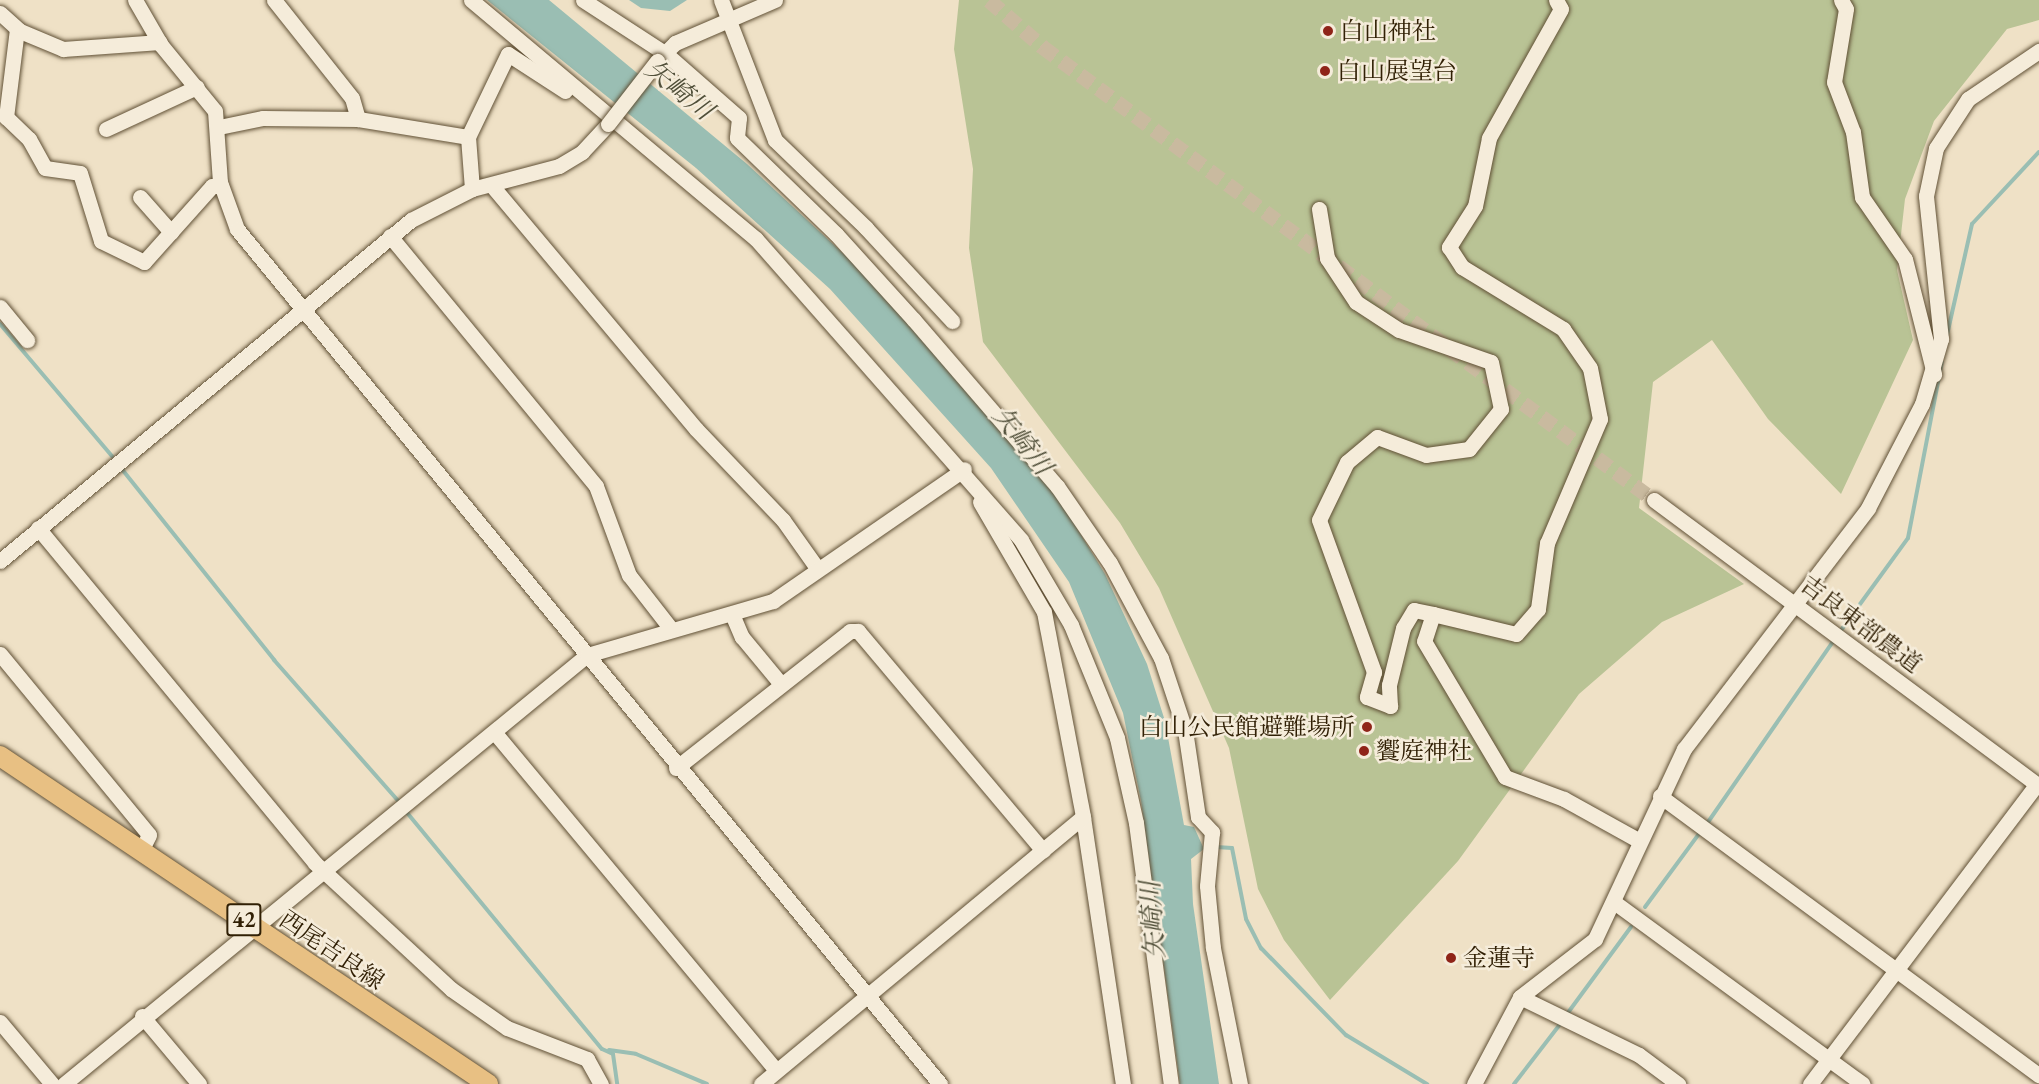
<!DOCTYPE html>
<html>
<head>
<meta charset="utf-8">
<style>
  body { margin:0 }
  #map { position:relative; width:2039px; height:1084px; overflow:hidden; background:#efe1c6; font-family:"EB Garamond","Noto Serif JP",serif }
  div>[style] { position:absolute }
  .green>* { inset:0; background:#b9c395 }
  .water>* { inset:0; background:#9abeb3 }
  .stream>* { height:4px; margin:-2px; padding:0 2px; transform-origin:2px; border-radius:2px; background:#9abeb3 }
  .minor-tunnel>* { height:15px; margin-top:-7.5px; transform-origin:0; background:repeating-linear-gradient(90deg,#c9ba9f 0 15px,transparent 0 23px) }
  .roads { filter:drop-shadow(0 0 2px #605035) drop-shadow(0 0 2px #605035) }
  .minor>* { height:15px; margin:-7.5px; padding:0 7.5px; transform-origin:7.5px; border-radius:7.5px; background:#f5ecda }
  .major>* { height:20px; margin:-10px; padding:0 10px; transform-origin:10px; border-radius:10px; background:#e8c083 }
  .bridges { filter:drop-shadow(0 0 2px #605035) drop-shadow(0 0 2px #605035) }
  .minor-bridge>* { height:15px; margin:-7.5px; padding:0 7.5px; transform-origin:7.5px; border-radius:7.5px; background:#f5ecda }
  .dots>* { width:16px; height:16px; translate:-50% -50%; box-sizing:border-box; border:3px solid #f5ecda; border-radius:50% }
  span { translate:-50% -50%; white-space:nowrap; text-align:center; line-height:1.15; -webkit-text-stroke:5px #f5ecda; paint-order:stroke }
  .shield-label span { padding:2px 4px; background:#f5ecda; border:2px solid; border-radius:4px; -webkit-text-stroke-width:0 }
  .shield-label { font-size:22px; color:#312005; font-weight:700 }
  .poi-label { font-size:24px; color:#312005 }
  .left { translate:0 -50%; text-align:left }
  .right { translate:-100% -50%; text-align:right }
  .street-label { font-size:24px; color:#312005 }
  .water-label { font-size:26px; color:#504f39; font-style:italic }
</style>
</head>
<body>
<div id="map">
  <div class="green">
    <div style="clip-path:polygon(959px 0,2039px 0,2039px 20px,2007px 29px,1934px 121px,1905px 199px,1897px 270px,1913px 340px,1841px 494px,1768px 419px,1712px 340px,1653px 382px,1639px 508px,1744px 584px,1662px 622px,1579px 694px,1458px 861px,1330px 1000px,1284px 940px,1258px 889px,1229px 748px,1159px 588px,1120px 523px,983px 342px,969px 248px,973px 169px,954px 49px)"></div>
  </div>
  <div class="water">
    <div style="clip-path:polygon(487px 0,549px 0,747px 164px,876px 284px,1059px 499px,1105px 574px,1147px 664px,1165px 721px,1184px 825px,1194px 827px,1204px 849px,1191px 859px,1193px 904px,1219px 1084px,1180px 1084px,1141px 801px,1123px 713px,1069px 582px,991px 468px,830px 289px,696px 168px)"></div>
    <div style="clip-path:polygon(629px 0,687px 0,670px 11px,641px 8px)"></div>
  </div>
  <div class="stream">
    <div style="left:0;top:324px;width:173px;rotate:49.7deg"></div>
    <div style="left:1947px;top:335px;width:114px;rotate:-77.3deg"></div>
    <div style="left:1972px;top:224px;width:98px;rotate:-47.1deg"></div>
    <div style="left:121px;top:468px;width:246px;rotate:51.4deg"></div>
    <div style="left:274px;top:660px;width:191px;rotate:48.6deg"></div>
    <div style="left:1839px;top:633px;width:117px;rotate:-54deg"></div>
    <div style="left:1908px;top:538px;width:179px;rotate:-79.1deg"></div>
    <div style="left:404px;top:809px;width:311px;rotate:50.5deg"></div>
    <div style="left:602px;top:1049px;width:12px;rotate:24deg"></div>
    <div style="left:613px;top:1054px;width:30px;rotate:82deg"></div>
    <div style="left:1706px;top:825px;width:226px;rotate:-55.3deg"></div>
    <div style="left:1216px;top:847px;width:16px;rotate:4deg"></div>
    <div style="left:1232px;top:848px;width:72px;rotate:78.8deg"></div>
    <div style="left:1246px;top:919px;width:33px;rotate:63deg"></div>
    <div style="left:1261px;top:948px;width:122px;rotate:45.7deg"></div>
    <div style="left:1346px;top:1035px;width:95px;rotate:31.2deg"></div>
    <div style="left:1645px;top:907px;width:94px;rotate:-53.6deg"></div>
    <div style="left:1567px;top:1014px;width:108px;rotate:-53.7deg"></div>
    <div style="left:609px;top:1050px;width:27px;rotate:8deg"></div>
    <div style="left:636px;top:1054px;width:77px;rotate:22.9deg"></div>
    <div style="left:1514px;top:1084px;width:77px;rotate:-52.4deg"></div>
  </div>
  <div class="minor-tunnel">
    <div style="left:989px;top:0;width:72px;rotate:41deg"></div>
    <div style="left:1043px;top:47px;width:761px;rotate:36.55deg"></div>
  </div>
  <div class="roads">
    <div class="minor">
      <div style="left:135px;top:0;width:52px;rotate:60deg"></div>
      <div style="left:161px;top:45px;width:85px;rotate:50.7deg"></div>
      <div style="left:215px;top:111px;width:71px;rotate:86deg"></div>
      <div style="left:220px;top:182px;width:50px;rotate:70.1deg"></div>
      <div style="left:237px;top:229px;width:1107px;rotate:50.57deg"></div>
      <div style="left:274px;top:0;width:125px;rotate:51.5deg"></div>
      <div style="left:352px;top:98px;width:22px;rotate:74deg"></div>
      <div style="left:471px;top:0;width:372px;rotate:40deg"></div>
      <div style="left:756px;top:239px;width:401px;rotate:48.6deg"></div>
      <div style="left:1021px;top:540px;width:99px;rotate:59.5deg"></div>
      <div style="left:1071px;top:625px;width:122px;rotate:67.8deg"></div>
      <div style="left:1117px;top:738px;width:87px;rotate:77.4deg"></div>
      <div style="left:1136px;top:823px;width:263px;rotate:82.4deg"></div>
      <div style="left:583px;top:0;width:99px;rotate:33deg"></div>
      <div style="left:666px;top:54px;width:97px;rotate:41.2deg"></div>
      <div style="left:739px;top:118px;width:20px;rotate:96deg"></div>
      <div style="left:737px;top:138px;width:138px;rotate:44.1deg"></div>
      <div style="left:836px;top:234px;width:116px;rotate:47.8deg"></div>
      <div style="left:914px;top:320px;width:219px;rotate:49.3deg"></div>
      <div style="left:1057px;top:486px;width:93px;rotate:55.5deg"></div>
      <div style="left:1110px;top:563px;width:108px;rotate:61.8deg"></div>
      <div style="left:1161px;top:658px;width:76px;rotate:71.6deg"></div>
      <div style="left:1185px;top:730px;width:88px;rotate:81.5deg"></div>
      <div style="left:1198px;top:817px;width:21px;rotate:47deg"></div>
      <div style="left:1212px;top:832px;width:54px;rotate:95.3deg"></div>
      <div style="left:1207px;top:886px;width:62px;rotate:84.5deg"></div>
      <div style="left:1213px;top:948px;width:139px;rotate:78.8deg"></div>
      <div style="left:721px;top:0;width:150px;rotate:68.9deg"></div>
      <div style="left:775px;top:140px;width:127px;rotate:44deg"></div>
      <div style="left:866px;top:228px;width:127px;rotate:47.2deg"></div>
      <div style="left:1556px;top:0;width:10px;rotate:61deg"></div>
      <div style="left:1561px;top:9px;width:148px;rotate:119.2deg"></div>
      <div style="left:1489px;top:138px;width:69px;rotate:101.6deg"></div>
      <div style="left:1475px;top:206px;width:49px;rotate:122.4deg"></div>
      <div style="left:1449px;top:247px;width:24px;rotate:57deg"></div>
      <div style="left:1462px;top:267px;width:119px;rotate:31.5deg"></div>
      <div style="left:1563px;top:329px;width:47px;rotate:55.3deg"></div>
      <div style="left:1590px;top:368px;width:52px;rotate:78.9deg"></div>
      <div style="left:1600px;top:419px;width:135px;rotate:113.1deg"></div>
      <div style="left:1547px;top:543px;width:67px;rotate:97.8deg"></div>
      <div style="left:1538px;top:609px;width:33px;rotate:131deg"></div>
      <div style="left:1516px;top:634px;width:85px;rotate:-166.5deg"></div>
      <div style="left:1433px;top:614px;width:28px;rotate:108deg"></div>
      <div style="left:1424px;top:641px;width:158px;rotate:59.2deg"></div>
      <div style="left:1505px;top:777px;width:63px;rotate:20.4deg"></div>
      <div style="left:1564px;top:799px;width:85px;rotate:29deg"></div>
      <div style="left:1841px;top:0;width:10px;rotate:61deg"></div>
      <div style="left:1846px;top:9px;width:74px;rotate:99.3deg"></div>
      <div style="left:1834px;top:82px;width:53px;rotate:69.2deg"></div>
      <div style="left:1853px;top:132px;width:66px;rotate:82.1deg"></div>
      <div style="left:1862px;top:197px;width:75px;rotate:55.3deg"></div>
      <div style="left:1905px;top:259px;width:119px;rotate:75.8deg"></div>
      <div style="left:0;top:13px;width:27px;rotate:42deg"></div>
      <div style="left:20px;top:31px;width:47px;rotate:22.7deg"></div>
      <div style="left:63px;top:49px;width:97px;rotate:-4.1deg"></div>
      <div style="left:17px;top:29px;width:89px;rotate:97.1deg"></div>
      <div style="left:6px;top:117px;width:32px;rotate:44deg"></div>
      <div style="left:29px;top:139px;width:33px;rotate:61deg"></div>
      <div style="left:45px;top:168px;width:35px;rotate:8deg"></div>
      <div style="left:80px;top:173px;width:71px;rotate:72.8deg"></div>
      <div style="left:101px;top:241px;width:48px;rotate:26deg"></div>
      <div style="left:144px;top:262px;width:102px;rotate:-48.2deg"></div>
      <div style="left:212px;top:186px;width:9px"></div>
      <div style="left:659px;top:59px;width:23px;rotate:-45deg"></div>
      <div style="left:675px;top:43px;width:109px;rotate:-23.3deg"></div>
      <div style="left:219px;top:127px;width:45px;rotate:-11.6deg"></div>
      <div style="left:263px;top:118px;width:95px;rotate:0.6deg"></div>
      <div style="left:358px;top:119px;width:111px;rotate:9.3deg"></div>
      <div style="left:106px;top:129px;width:100px;rotate:-24.8deg"></div>
      <div style="left:493px;top:187px;width:316px;rotate:50deg"></div>
      <div style="left:696px;top:429px;width:126px;rotate:46.3deg"></div>
      <div style="left:783px;top:520px;width:59px;rotate:54.7deg"></div>
      <div style="left:472px;top:189px;width:52px;rotate:-94.4deg"></div>
      <div style="left:468px;top:137px;width:92px;rotate:-64.3deg"></div>
      <div style="left:508px;top:54px;width:68px;rotate:33deg"></div>
      <div style="left:140px;top:197px;width:47px;rotate:48.5deg"></div>
      <div style="left:1319px;top:209px;width:50px;rotate:80.7deg"></div>
      <div style="left:1327px;top:258px;width:53px;rotate:56.6deg"></div>
      <div style="left:1356px;top:302px;width:51px;rotate:33.1deg"></div>
      <div style="left:1399px;top:330px;width:97px;rotate:19.2deg"></div>
      <div style="left:1491px;top:362px;width:48px;rotate:78deg"></div>
      <div style="left:1501px;top:409px;width:51px;rotate:128.7deg"></div>
      <div style="left:1469px;top:449px;width:43px;rotate:172.1deg"></div>
      <div style="left:1426px;top:455px;width:52px;rotate:-159.8deg"></div>
      <div style="left:1377px;top:437px;width:39px;rotate:140deg"></div>
      <div style="left:1347px;top:462px;width:64px;rotate:115.8deg"></div>
      <div style="left:1319px;top:520px;width:162px;rotate:70.1deg"></div>
      <div style="left:1374px;top:672px;width:26px;rotate:106deg"></div>
      <div style="left:1367px;top:697px;width:25px;rotate:21deg"></div>
      <div style="left:1390px;top:706px;width:21px;rotate:-93deg"></div>
      <div style="left:1389px;top:685px;width:59px;rotate:-76.2deg"></div>
      <div style="left:1403px;top:628px;width:21px;rotate:-59deg"></div>
      <div style="left:1414px;top:610px;width:19px;rotate:12deg"></div>
      <div style="left:390px;top:236px;width:324px;rotate:50.5deg"></div>
      <div style="left:596px;top:486px;width:95px;rotate:69.7deg"></div>
      <div style="left:629px;top:575px;width:68px;rotate:52.1deg"></div>
      <div style="left:0;top:307px;width:43px;rotate:50.7deg"></div>
      <div style="left:1654px;top:500px;width:480px;rotate:36.6deg"></div>
      <div style="left:980px;top:502px;width:127px;rotate:59.8deg"></div>
      <div style="left:1044px;top:612px;width:209px;rotate:79.2deg"></div>
      <div style="left:1083px;top:817px;width:270px;rotate:81.5deg"></div>
      <div style="left:38px;top:528px;width:435px;rotate:50.4deg"></div>
      <div style="left:315px;top:863px;width:185px;rotate:42.8deg"></div>
      <div style="left:451px;top:989px;width:68px;rotate:34.9deg"></div>
      <div style="left:507px;top:1028px;width:86px;rotate:21.2deg"></div>
      <div style="left:587px;top:1059px;width:29px;rotate:61deg"></div>
      <div style="left:0;top:561px;width:534px;rotate:-39.68deg"></div>
      <div style="left:411px;top:220px;width:68px;rotate:-26.9deg"></div>
      <div style="left:472px;top:189px;width:90px;rotate:-14.8deg"></div>
      <div style="left:559px;top:166px;width:27px;rotate:-31deg"></div>
      <div style="left:582px;top:152px;width:38px;rotate:-47deg"></div>
      <div style="left:732px;top:614px;width:25px;rotate:67deg"></div>
      <div style="left:742px;top:637px;width:61px;rotate:50.3deg"></div>
      <div style="left:0;top:654px;width:234px;rotate:50.5deg"></div>
      <div style="left:149px;top:835px;width:18px;rotate:117deg"></div>
      <div style="left:495px;top:733px;width:439px;rotate:50.2deg"></div>
      <div style="left:676px;top:768px;width:221px;rotate:-38.2deg"></div>
      <div style="left:850px;top:631px;width:8px"></div>
      <div style="left:858px;top:631px;width:287px;rotate:49.9deg"></div>
      <div style="left:1660px;top:796px;width:471px;rotate:36.4deg"></div>
      <div style="left:1614px;top:902px;width:308px;rotate:36.2deg"></div>
      <div style="left:1520px;top:997px;width:132px;rotate:26deg"></div>
      <div style="left:1639px;top:1055px;width:49px;rotate:36.6deg"></div>
      <div style="left:142px;top:1016px;width:89px;rotate:50deg"></div>
      <div style="left:0;top:1022px;width:81px;rotate:50deg"></div>
      <div style="left:64px;top:1084px;width:676px;rotate:-39.36deg"></div>
      <div style="left:587px;top:655px;width:194px;rotate:-16.2deg"></div>
      <div style="left:773px;top:601px;width:232px;rotate:-34.6deg"></div>
      <div style="left:761px;top:1084px;width:418px;rotate:-39.7deg"></div>
      <div style="left:1474px;top:1084px;width:98px;rotate:-62.1deg"></div>
      <div style="left:1520px;top:997px;width:95px;rotate:-37.7deg"></div>
      <div style="left:1595px;top:939px;width:210px;rotate:-64.9deg"></div>
      <div style="left:1684px;top:749px;width:303px;rotate:-52.6deg"></div>
      <div style="left:1868px;top:508px;width:117px;rotate:-62.6deg"></div>
      <div style="left:1922px;top:404px;width:68px;rotate:-73.7deg"></div>
      <div style="left:1941px;top:339px;width:144px;rotate:-96deg"></div>
      <div style="left:1926px;top:196px;width:49px;rotate:-78.2deg"></div>
      <div style="left:1936px;top:148px;width:59px;rotate:-56.9deg"></div>
      <div style="left:1968px;top:99px;width:86px;rotate:-34.1deg"></div>
      <div style="left:1810px;top:1084px;width:376px;rotate:-52.9deg"></div>
    </div>
    <div class="major">
      <div style="left:0;top:756px;width:588px;rotate:33.91deg"></div>
    </div>
  </div>
  <div class="bridges">
    <div class="minor-bridge">
      <div style="left:608px;top:124px;width:80px;rotate:-52.1deg"></div>
    </div>
  </div>
  <div class="dots">
    <div style="left:1328px;top:31px;background:#8f2418"></div>
    <div style="left:1325px;top:71px;background:#8f2418"></div>
    <div style="left:1367px;top:727px;background:#8f2418"></div>
    <div style="left:1364px;top:751px;background:#8f2418"></div>
    <div style="left:1451px;top:958px;background:#8f2418"></div>
  </div>
  <div class="shield-label">
    <span style="left:244px;top:920px">42</span>
  </div>
  <div class="poi-label">
    <span class="left" style="left:1340px;top:31px">白山神社</span>
    <span class="left" style="left:1337px;top:71px">白山展望台</span>
    <span class="right" style="left:1355px;top:727px">白山公民館避難場所</span>
    <span class="left" style="left:1376px;top:751px">饗庭神社</span>
    <span class="left" style="left:1463px;top:958px">金蓮寺</span>
  </div>
  <div class="street-label">
    <span style="left:1861px;top:624px;rotate:37deg">吉良東部農道</span>
    <span style="left:332px;top:950px;rotate:34deg">西尾吉良線</span>
  </div>
  <div class="water-label">
    <span style="left:679px;top:90px;rotate:39deg">矢崎川</span>
    <span style="left:1022px;top:441px;rotate:52deg">矢崎川</span>
    <span style="left:1153px;top:920px;rotate:-94deg">矢崎川</span>
  </div>
</div>
</body>
</html>
